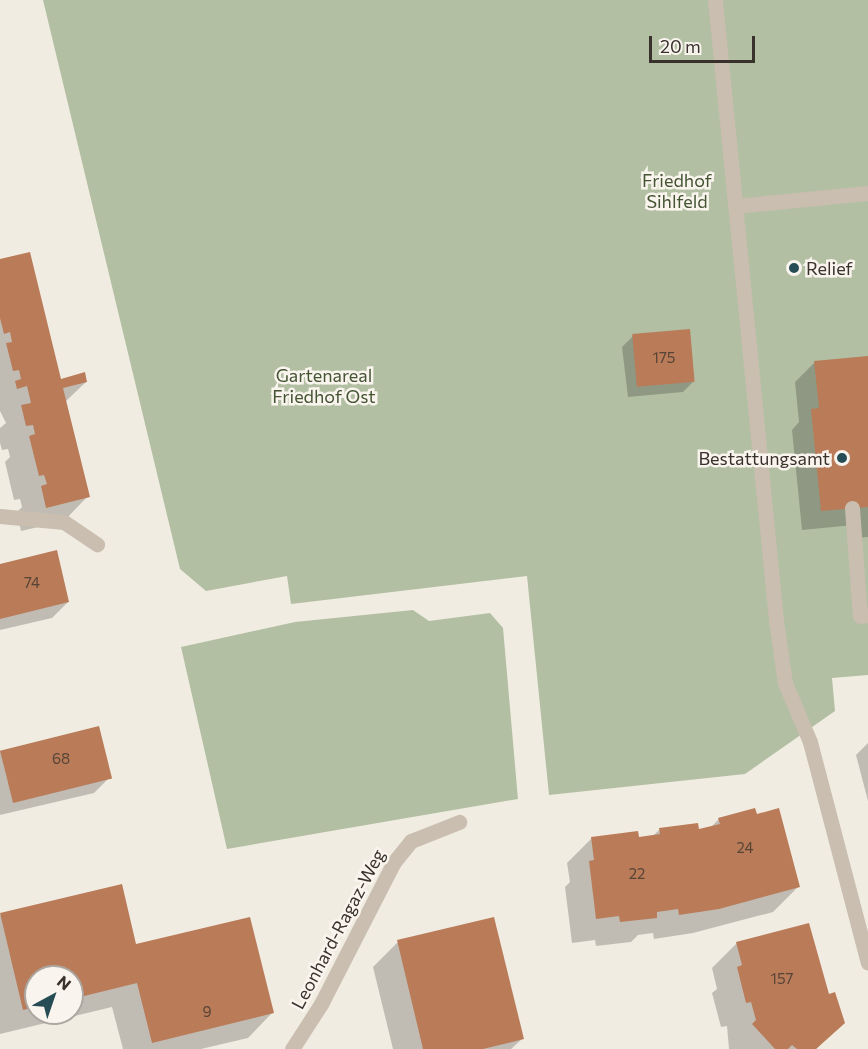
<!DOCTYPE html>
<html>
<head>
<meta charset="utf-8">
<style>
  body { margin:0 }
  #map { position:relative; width:868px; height:1049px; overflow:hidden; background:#f1ece2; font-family:Commissioner,sans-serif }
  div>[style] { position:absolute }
  .green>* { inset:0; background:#b3bfa3 }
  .shadow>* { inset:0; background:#0003 }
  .building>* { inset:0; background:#b97b58; transform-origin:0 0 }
  .lane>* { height:15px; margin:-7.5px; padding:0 7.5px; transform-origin:7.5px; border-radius:7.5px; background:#c9beaf }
  .street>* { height:15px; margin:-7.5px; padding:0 7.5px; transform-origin:7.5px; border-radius:7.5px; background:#c9beaf }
  .dots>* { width:16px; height:16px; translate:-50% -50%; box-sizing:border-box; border:3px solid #f9f5ee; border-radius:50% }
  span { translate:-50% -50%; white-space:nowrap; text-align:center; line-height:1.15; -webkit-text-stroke:5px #f9f5ee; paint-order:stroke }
  .number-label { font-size:15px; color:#584437 }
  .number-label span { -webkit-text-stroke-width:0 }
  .park-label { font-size:18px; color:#445433 }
  .poi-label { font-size:18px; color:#38312c }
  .left { translate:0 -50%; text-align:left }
  .right { translate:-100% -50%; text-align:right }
  .street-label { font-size:18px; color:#38312c }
  .north { position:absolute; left:24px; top:965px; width:60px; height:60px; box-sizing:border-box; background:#f9f5ee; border:2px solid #aca7a0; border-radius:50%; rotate:40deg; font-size:16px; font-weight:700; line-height:24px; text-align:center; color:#38312c }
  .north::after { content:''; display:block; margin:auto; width:21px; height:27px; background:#264d56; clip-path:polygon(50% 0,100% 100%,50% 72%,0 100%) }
  .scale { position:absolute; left:649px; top:36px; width:106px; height:27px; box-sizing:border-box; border:3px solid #38312c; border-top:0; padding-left:8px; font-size:18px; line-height:21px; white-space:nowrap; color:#38312c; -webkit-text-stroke:4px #f9f5ee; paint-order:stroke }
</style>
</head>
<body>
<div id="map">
  <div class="green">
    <div style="clip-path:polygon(43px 0,868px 0,868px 675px,832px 678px,835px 711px,745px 774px,549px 795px,527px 576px,291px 604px,287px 576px,206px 591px,180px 569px)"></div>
    <div style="clip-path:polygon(413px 610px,429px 621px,490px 613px,503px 628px,518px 799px,227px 849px,181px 647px,295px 622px)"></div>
  </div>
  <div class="shadow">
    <div style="clip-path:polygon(0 261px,60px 380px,86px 382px,65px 402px,88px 496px,64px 521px,21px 531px,17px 512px,22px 507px,20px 499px,14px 500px,5px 462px,10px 457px,8px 449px,2px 450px,0 443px,0 428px,6px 423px,0 411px)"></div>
    <div style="clip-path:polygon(633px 336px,694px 381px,683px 392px,628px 397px,622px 347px)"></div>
    <div style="clip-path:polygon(868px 358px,868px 537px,856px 538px,854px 525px,802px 530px,792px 430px,799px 422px,795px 382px,814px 363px)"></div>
    <div style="clip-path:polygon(0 566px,68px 602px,52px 618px,0 630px)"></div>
    <div style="clip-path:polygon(868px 743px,868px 801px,856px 755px)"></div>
    <div style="clip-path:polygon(0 751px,110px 777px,94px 793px,0 815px)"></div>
    <div style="clip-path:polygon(719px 819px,798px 887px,773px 912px,693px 933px,654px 939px,653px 933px,638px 935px,631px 942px,596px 946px,595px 940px,572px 943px,565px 887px,570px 882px,567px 863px,592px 838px,652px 837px,660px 829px,698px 831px,710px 828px)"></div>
    <div style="clip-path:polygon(evenodd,0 915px,135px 946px,272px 1013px,248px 1038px,201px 1049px,123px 1049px,112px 1007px,0 1034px,0 915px,36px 977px,72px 977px,72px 1013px,36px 1013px,36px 977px)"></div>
    <div style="clip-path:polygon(398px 942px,522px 1039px,511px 1049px,393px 1049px,373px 967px)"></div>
    <div style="clip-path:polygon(737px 943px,828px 995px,843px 1023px,816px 1049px,729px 1049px,727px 1026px,721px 1027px,712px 993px,717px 989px,712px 968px)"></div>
  </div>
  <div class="building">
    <div style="clip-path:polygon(30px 252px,61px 379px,85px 372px,87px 382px,63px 388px,90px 497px,46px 508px,41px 486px,47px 484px,44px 475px,39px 476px,29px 436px,35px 434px,33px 425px,26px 426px,21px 405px,31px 403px,27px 386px,17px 389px,15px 381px,21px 379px,19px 370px,13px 371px,6px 343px,12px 342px,10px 332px,4px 334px,0 318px,0 259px)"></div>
    <div style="left:690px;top:329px;width:53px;height:58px;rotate:85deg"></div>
    <div style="clip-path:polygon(868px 356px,868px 507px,821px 511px,811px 409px,819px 408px,814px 361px)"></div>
    <div style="clip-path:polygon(57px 550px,69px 602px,0 619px,0 564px)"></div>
    <div style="left:99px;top:726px;width:54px;height:102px;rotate:76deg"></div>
    <div style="clip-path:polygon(755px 808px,757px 814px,779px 808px,800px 887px,719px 909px,679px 915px,678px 909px,657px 912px,657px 918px,620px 922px,619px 916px,596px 919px,589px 861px,594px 860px,591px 837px,638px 831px,639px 837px,660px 834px,659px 828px,698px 823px,699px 829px,720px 824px,718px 818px)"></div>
    <div style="clip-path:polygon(122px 884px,136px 944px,250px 917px,274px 1013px,152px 1043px,137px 983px,72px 999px,72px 977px,36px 977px,36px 1007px,23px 1010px,0 913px)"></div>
    <div style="clip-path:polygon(494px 917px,524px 1039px,483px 1049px,423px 1049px,397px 940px)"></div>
    <div style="clip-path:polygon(809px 923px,829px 994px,835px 992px,845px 1023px,816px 1049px,797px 1049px,792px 1045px,788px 1049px,775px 1049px,752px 1024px,756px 1020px,751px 1002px,746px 1003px,737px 967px,742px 965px,736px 942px)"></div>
  </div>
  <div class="lane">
    <div style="left:715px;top:0;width:623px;rotate:84.38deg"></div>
    <div style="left:776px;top:620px;width:64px;rotate:81.9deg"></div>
    <div style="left:785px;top:683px;width:64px;rotate:67deg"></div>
    <div style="left:735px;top:206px;width:134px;rotate:-5.6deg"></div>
    <div style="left:852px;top:508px;width:108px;rotate:85.8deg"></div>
    <div style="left:860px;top:616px;width:8px;rotate:-7deg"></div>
    <div style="left:0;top:516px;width:64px;rotate:5.4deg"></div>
    <div style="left:64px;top:522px;width:40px;rotate:34deg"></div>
  </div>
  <div class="street">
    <div style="left:810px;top:742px;width:228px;rotate:75.3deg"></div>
    <div style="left:292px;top:1049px;width:54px;rotate:-57.2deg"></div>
    <div style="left:321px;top:1004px;width:160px;rotate:-62.8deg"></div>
    <div style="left:394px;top:862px;width:27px;rotate:-51deg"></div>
    <div style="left:411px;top:841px;width:52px;rotate:-21.6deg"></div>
  </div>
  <div class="dots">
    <div style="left:794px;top:268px;background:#264d56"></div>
    <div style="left:842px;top:458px;background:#264d56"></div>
  </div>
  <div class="number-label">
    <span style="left:664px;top:358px">175</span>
    <span style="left:32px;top:583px">74</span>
    <span style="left:61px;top:759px">68</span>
    <span style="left:745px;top:848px">24</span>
    <span style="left:637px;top:874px">22</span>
    <span style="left:782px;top:979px">157</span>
    <span style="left:207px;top:1012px">9</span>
  </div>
  <div class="park-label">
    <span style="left:677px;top:191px">Friedhof<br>Sihlfeld</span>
    <span style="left:324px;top:386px">Gartenareal<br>Friedhof Ost</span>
  </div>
  <div class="poi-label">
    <span class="left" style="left:806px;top:268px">Relief</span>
    <span class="right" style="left:830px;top:458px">Bestattungsamt</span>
  </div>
  <div class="street-label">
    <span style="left:338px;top:929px;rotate:-62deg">Leonhard-Ragaz-Weg</span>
  </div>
  <div class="north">N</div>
  <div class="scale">20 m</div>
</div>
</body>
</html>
